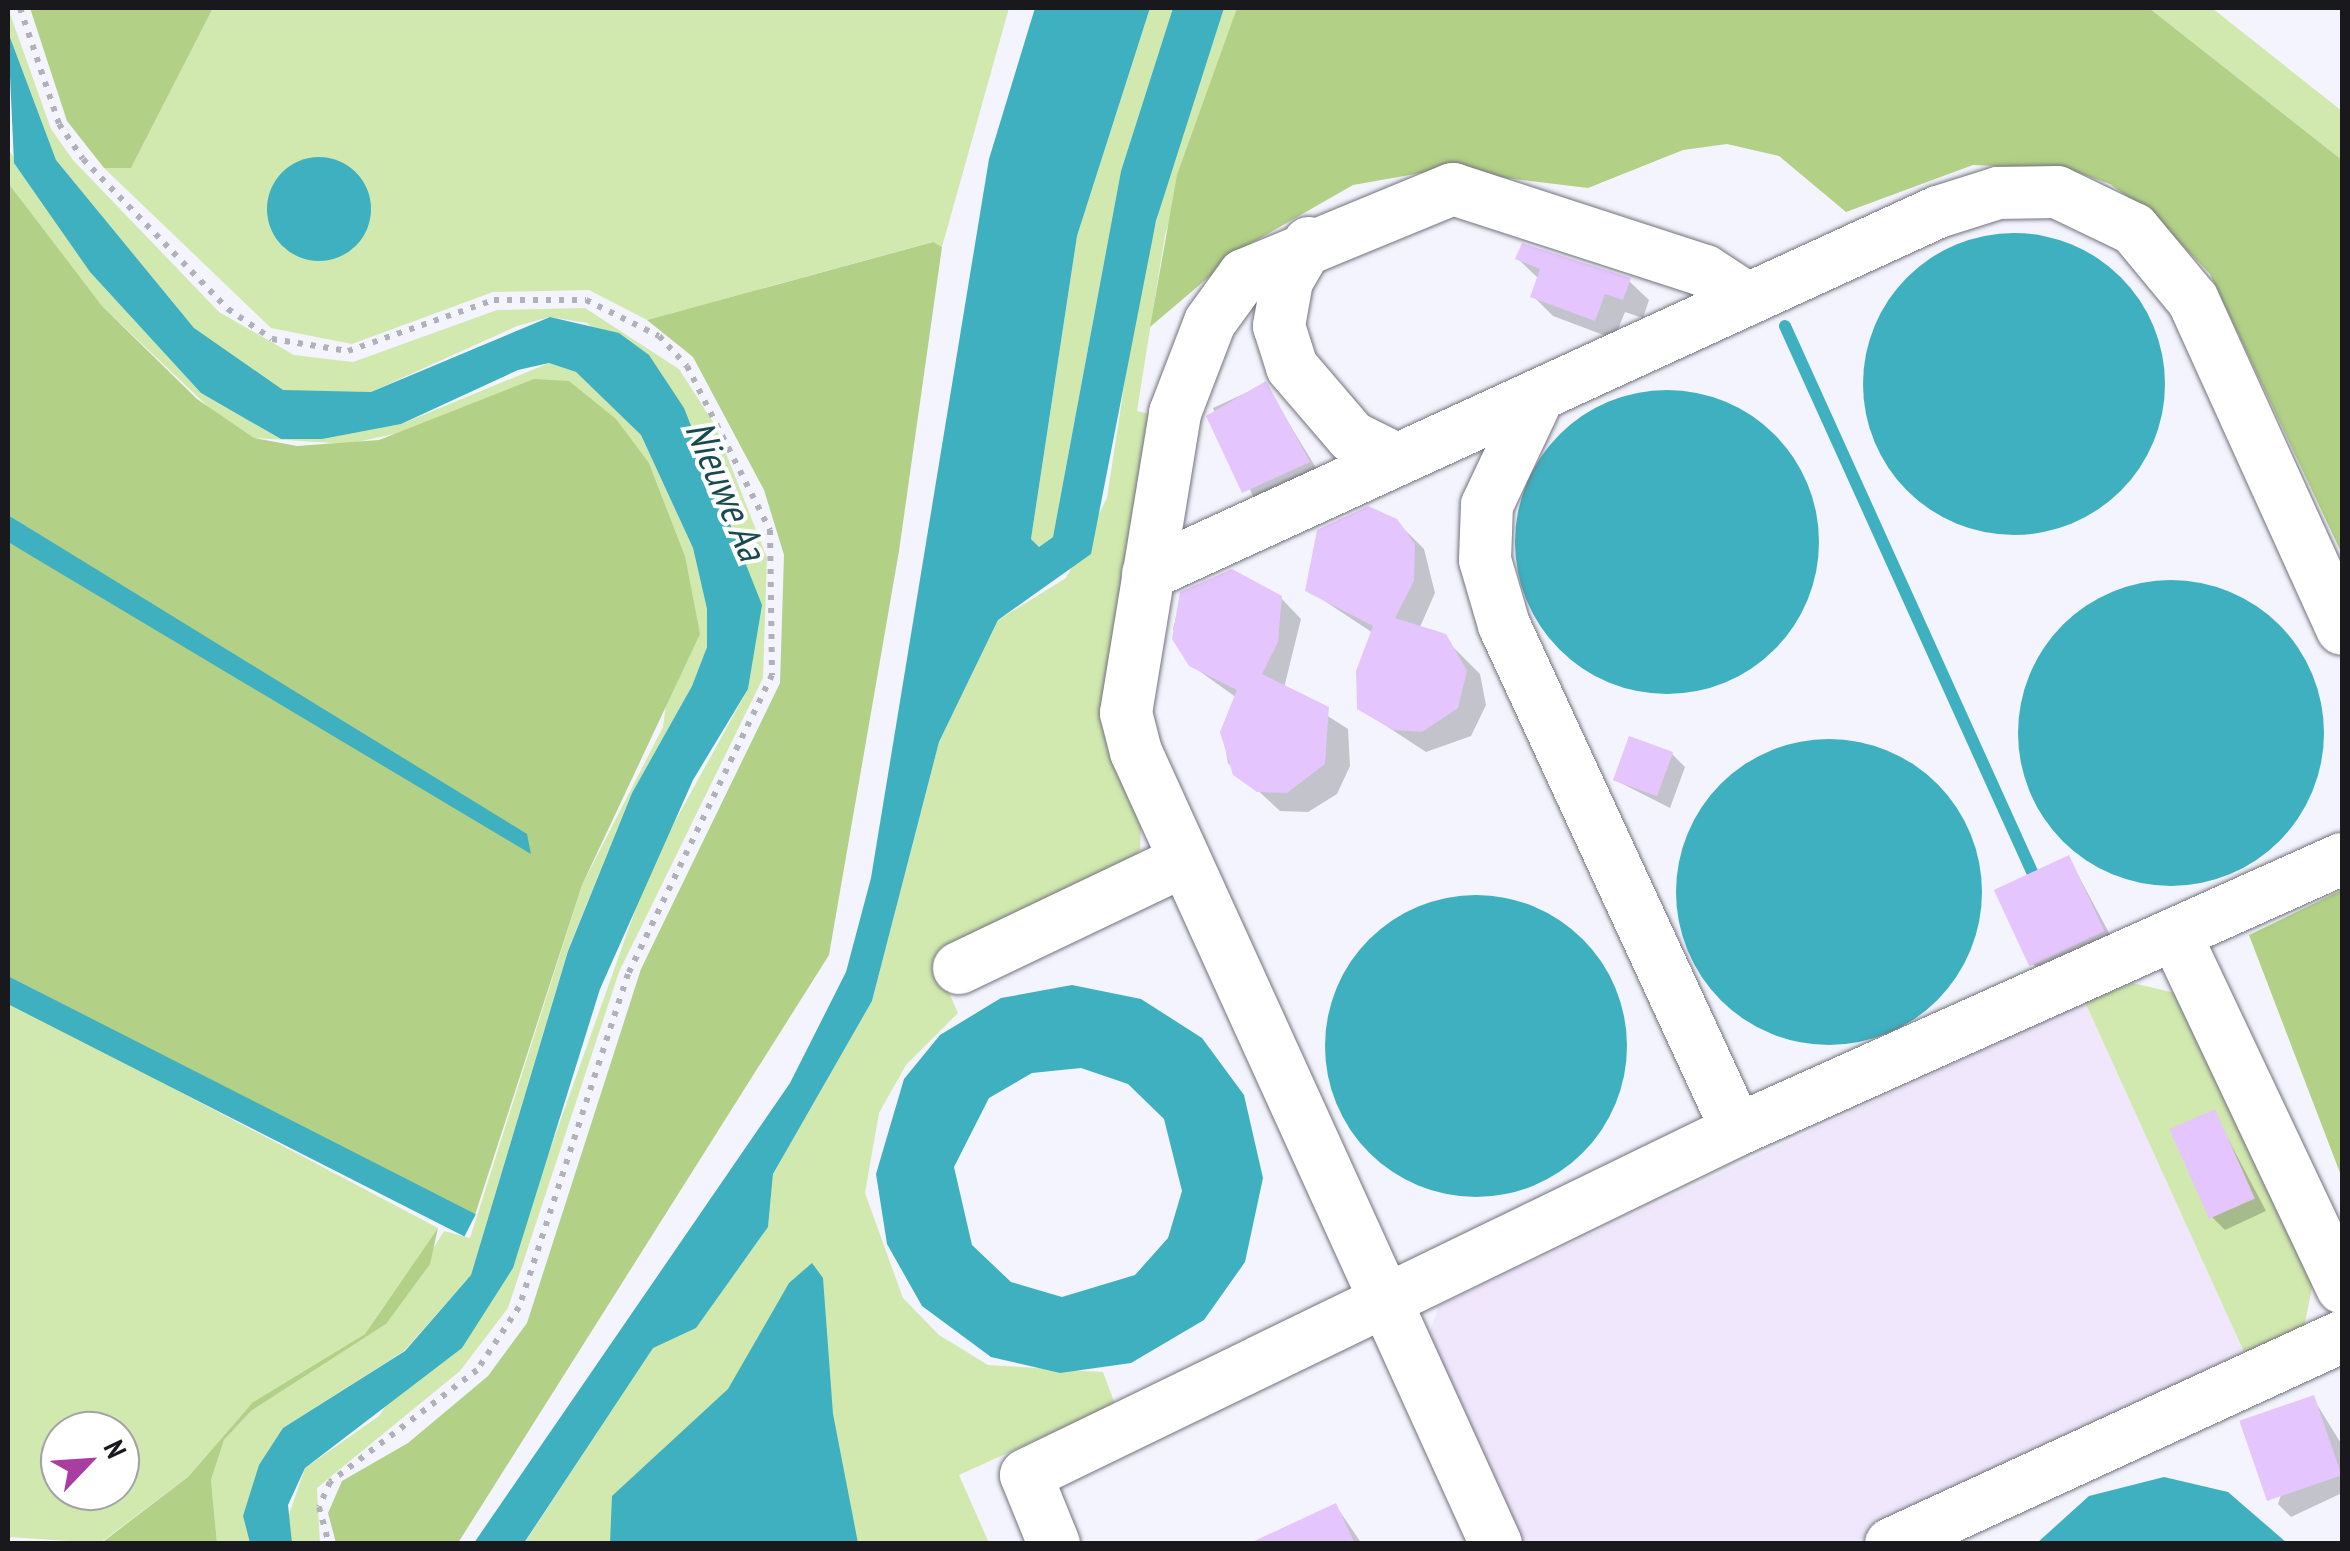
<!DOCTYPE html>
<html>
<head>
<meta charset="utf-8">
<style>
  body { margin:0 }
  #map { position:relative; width:2350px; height:1551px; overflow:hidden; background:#f4f4fe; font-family:"PT Sans Narrow",sans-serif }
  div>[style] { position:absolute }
  .industrial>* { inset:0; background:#f0e7fc }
  .green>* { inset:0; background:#d1e9af }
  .forest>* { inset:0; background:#b2d086 }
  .water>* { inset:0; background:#3eb0c0; transform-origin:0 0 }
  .round { border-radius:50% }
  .shadow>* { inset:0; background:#0003 }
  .stream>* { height:12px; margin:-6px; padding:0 6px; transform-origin:6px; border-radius:6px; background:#3eb0c0 }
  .building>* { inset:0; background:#e4c5fd; transform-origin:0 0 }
  .path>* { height:6px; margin-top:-3px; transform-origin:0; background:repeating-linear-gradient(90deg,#b1b1b9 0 5px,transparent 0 13px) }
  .roads { filter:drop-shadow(0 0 2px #72727c) drop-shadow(0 0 2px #72727c) }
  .minor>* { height:52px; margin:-26px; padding:0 26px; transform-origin:26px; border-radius:26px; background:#fff }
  span { translate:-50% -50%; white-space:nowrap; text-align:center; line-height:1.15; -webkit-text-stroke:8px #fff; paint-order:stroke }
  .water-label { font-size:40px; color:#184a50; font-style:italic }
  .frame { position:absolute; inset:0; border:10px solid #19191d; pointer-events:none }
  .north { position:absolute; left:40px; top:1411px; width:100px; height:100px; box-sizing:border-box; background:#fff; border:2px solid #a3a3a5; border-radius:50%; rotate:65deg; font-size:28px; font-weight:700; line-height:40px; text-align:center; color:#19191d }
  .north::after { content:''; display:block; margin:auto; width:35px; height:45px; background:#a83ea0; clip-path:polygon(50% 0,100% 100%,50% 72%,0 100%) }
</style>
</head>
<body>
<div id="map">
  <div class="industrial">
    <div style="clip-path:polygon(2085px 1002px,2249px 1363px,1854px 1543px,1518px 1544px,1428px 1336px,1439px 1306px)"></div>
  </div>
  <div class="green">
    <div style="clip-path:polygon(8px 8px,51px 129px,73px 160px,219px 312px,294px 355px,353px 362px,497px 310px,585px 308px,679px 369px,715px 425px,767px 558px,763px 678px,619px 972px,508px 1308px,460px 1371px,317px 1488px,320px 1543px,292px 1543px,286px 1523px,305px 1468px,379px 1416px,540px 1178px,652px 863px,748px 689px,761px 605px,683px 408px,587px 323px,550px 317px,517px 326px,371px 392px,283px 391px,239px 368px,194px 328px,56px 160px,8px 32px)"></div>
    <div style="clip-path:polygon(213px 8px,1009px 8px,942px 247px,932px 242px,647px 320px,589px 290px,493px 292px,352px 344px,271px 328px,104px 168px,131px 168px)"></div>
    <div style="clip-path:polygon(1150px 8px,1173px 8px,1121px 171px,1053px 537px,1039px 547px,1031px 539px,1077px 236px)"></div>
    <div style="clip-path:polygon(1224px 8px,1237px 8px,1165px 235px,1137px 411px,1161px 417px,1140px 850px,1113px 877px,934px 958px,958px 1013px,906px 1065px,879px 1113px,865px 1193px,903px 1298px,939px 1335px,988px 1365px,1103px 1372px,1115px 1404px,959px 1475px,989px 1543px,524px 1544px,653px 1347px,696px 1327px,768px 1227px,773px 1174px,872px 1001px,939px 742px,998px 620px,1066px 578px,1107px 498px,1137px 301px,1176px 141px)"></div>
    <div style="clip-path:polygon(2149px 8px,2212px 8px,2342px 111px,2342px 160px)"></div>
    <div style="clip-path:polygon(8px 149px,90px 272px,201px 393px,281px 439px,401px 424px,549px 363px,576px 372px,641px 435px,693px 548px,707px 609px,707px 647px,692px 686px,632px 793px,568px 950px,471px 1275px,404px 1351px,283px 1428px,243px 1516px,250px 1543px,217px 1543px,211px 1480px,224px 1440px,251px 1411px,386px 1324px,444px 1231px,470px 1238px,582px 885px,663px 727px,685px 556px,649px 463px,483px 400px,428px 427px,347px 444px,254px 438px,221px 419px,102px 306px,27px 215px,8px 183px)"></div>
    <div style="clip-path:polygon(2133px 983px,2179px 994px,2314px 1278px,2303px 1332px,2249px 1363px,2085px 1002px)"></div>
    <div style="clip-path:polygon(evenodd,8px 1001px,438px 1228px,365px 1334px,253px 1402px,188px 1477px,100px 1543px,8px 1537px,8px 1001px,60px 1431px,120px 1431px,120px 1491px,60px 1491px,60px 1431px)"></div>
  </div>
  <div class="forest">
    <div style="clip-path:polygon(30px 8px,213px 8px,131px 168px,104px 168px,67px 121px)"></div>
    <div style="clip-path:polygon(1237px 8px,2149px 8px,2342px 160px,2342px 554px,2210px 274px,2153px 215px,2110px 184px,2067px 169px,1973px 165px,1846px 212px,1779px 156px,1727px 144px,1683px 150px,1588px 188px,1438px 170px,1353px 185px,1243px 248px,1150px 327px,1177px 175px)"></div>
    <div style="clip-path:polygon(8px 183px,102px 306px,197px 399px,254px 438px,297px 446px,379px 440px,534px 379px,569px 381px,616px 419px,649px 463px,685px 556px,700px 634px,582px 885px,474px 1218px,8px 976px,8px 542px,535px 846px,8px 515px)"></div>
    <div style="clip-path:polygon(933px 242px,942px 247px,899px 551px,829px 955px,458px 1543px,336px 1543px,328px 1513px,342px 1481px,408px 1443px,488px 1376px,527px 1323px,641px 969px,780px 683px,784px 555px,764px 490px,693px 357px,647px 320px)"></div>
    <div style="clip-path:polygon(2342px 890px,2342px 1178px,2249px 935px)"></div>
    <div style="clip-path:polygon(438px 1228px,430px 1264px,386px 1324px,251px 1411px,224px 1440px,211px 1480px,217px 1543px,100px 1544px,188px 1477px,253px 1402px,365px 1334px)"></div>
  </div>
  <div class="water">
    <div style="clip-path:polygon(1035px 8px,1150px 8px,1077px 236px,1031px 539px,1039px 547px,1053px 537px,1121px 171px,1173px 8px,1224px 8px,1156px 221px,1091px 554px,998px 620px,939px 742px,872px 1001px,773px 1174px,768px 1227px,696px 1328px,653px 1348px,524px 1543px,474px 1543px,790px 1083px,846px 972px,871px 878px,989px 159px)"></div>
    <div style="clip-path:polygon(8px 32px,56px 160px,194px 328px,283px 390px,371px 392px,550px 317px,619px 333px,649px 355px,684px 408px,762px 605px,748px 689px,693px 780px,600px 989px,513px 1268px,462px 1348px,305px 1468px,288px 1505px,292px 1543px,250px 1543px,243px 1516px,259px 1465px,283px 1428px,405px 1351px,471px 1275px,568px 951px,632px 793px,692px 686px,707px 647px,707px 609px,693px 548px,641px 435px,576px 372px,549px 363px,518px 370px,401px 424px,322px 439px,281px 439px,201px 393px,90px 272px,14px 163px)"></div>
    <div class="round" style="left:267px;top:157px;width:104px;height:104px"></div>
    <div class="round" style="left:1863px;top:233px;width:302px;height:302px"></div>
    <div class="round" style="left:1515px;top:390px;width:304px;height:304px"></div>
    <div style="clip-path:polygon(8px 515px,527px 834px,531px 854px,8px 542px)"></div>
    <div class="round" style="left:2018px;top:580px;width:306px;height:306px"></div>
    <div class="round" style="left:1676px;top:739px;width:306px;height:306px"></div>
    <div class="round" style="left:1325px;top:895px;width:302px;height:302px"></div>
    <div style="left:8px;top:976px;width:525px;height:25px;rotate:27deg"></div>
    <div style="clip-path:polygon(evenodd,1072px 985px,1141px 999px,1202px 1038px,1244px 1095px,1263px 1178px,1245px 1262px,1204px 1320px,1131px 1363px,1060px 1373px,991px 1357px,922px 1306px,887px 1244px,876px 1174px,904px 1079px,940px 1035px,1001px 998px,1072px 985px,1081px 1068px,1128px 1084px,1164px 1119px,1182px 1191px,1168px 1238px,1135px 1275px,1062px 1297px,1011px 1282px,972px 1245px,954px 1167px,989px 1098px,1032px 1073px,1081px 1068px)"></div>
    <div style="clip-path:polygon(812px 1263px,823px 1278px,833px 1414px,858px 1543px,610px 1543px,612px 1496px,728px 1389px,789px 1283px)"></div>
    <div style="clip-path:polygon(2164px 1477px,2228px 1492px,2287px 1543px,2037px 1543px,2089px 1496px)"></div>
  </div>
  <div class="shadow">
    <div style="clip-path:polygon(1518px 259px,1629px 281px,1649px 300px,1643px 318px,1625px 312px,1614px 339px,1553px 316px,1533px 296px,1539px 279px)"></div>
    <div style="clip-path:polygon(1265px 384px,1321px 476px,1257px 505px,1213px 408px)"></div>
    <div style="clip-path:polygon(1403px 528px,1424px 549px,1435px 593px,1420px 627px,1437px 631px,1480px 674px,1486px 705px,1471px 736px,1426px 752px,1359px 708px,1373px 633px,1308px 590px)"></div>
    <div style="clip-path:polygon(1182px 594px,1281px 598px,1301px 619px,1284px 688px,1348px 729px,1350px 766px,1337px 794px,1308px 812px,1280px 811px,1228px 763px,1223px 733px,1237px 698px,1191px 665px,1173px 629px)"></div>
    <div style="clip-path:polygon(1672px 754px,1685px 767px,1670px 808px,1615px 780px)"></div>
    <div style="clip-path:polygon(2069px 858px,2115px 944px,2046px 977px,2033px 964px)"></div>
    <div style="clip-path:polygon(2214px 1112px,2266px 1211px,2225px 1230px,2212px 1217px)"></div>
    <div style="clip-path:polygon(2313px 1398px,2342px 1445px,2342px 1493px,2291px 1517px,2278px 1504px)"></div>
    <div style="clip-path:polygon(1336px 1506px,1362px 1544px,1254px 1544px)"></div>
  </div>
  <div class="stream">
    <div style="left:1785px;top:326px;width:614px;rotate:65.65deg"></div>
  </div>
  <div class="building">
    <div style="clip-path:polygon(1522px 243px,1631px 278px,1623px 300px,1605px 294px,1595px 321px,1530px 297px,1540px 269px,1515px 259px)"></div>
    <div style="clip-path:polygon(1266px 381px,1310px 462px,1242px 493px,1206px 416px)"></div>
    <div style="clip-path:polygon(1368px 506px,1397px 519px,1415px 544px,1414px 581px,1395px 618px,1446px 634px,1467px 671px,1458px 708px,1422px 732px,1393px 730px,1357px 709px,1356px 671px,1373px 626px,1305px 591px,1317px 530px)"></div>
    <div style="clip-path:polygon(1232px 569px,1282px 596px,1278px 642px,1262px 674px,1329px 707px,1325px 764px,1287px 793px,1257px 792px,1233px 775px,1220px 732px,1237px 690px,1189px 666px,1172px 639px,1180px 592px)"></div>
    <div style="left:1629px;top:736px;width:47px;height:47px;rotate:20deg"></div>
    <div style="left:2069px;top:855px;width:84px;height:83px;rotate:65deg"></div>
    <div style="left:2215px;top:1109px;width:98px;height:50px;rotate:66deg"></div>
    <div style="left:2314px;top:1395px;width:85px;height:79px;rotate:71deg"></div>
    <div style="clip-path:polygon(1336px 1503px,1355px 1544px,1248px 1544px)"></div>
  </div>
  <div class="path">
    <div style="left:20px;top:8px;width:122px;rotate:71.4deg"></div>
    <div style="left:59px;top:124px;width:42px;rotate:55.6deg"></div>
    <div style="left:83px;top:159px;width:209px;rotate:46deg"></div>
    <div style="left:228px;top:309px;width:53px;rotate:34.3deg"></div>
    <div style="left:272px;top:339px;width:77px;rotate:9deg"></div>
    <div style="left:348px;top:351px;width:155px;rotate:-19.3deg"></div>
    <div style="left:494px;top:300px;width:92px"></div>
    <div style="left:586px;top:300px;width:81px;rotate:26.3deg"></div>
    <div style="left:659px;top:336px;width:41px;rotate:47deg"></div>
    <div style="left:687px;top:366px;width:184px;rotate:63.2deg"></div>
    <div style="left:770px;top:530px;width:145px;rotate:89.2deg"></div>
    <div style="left:772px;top:675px;width:332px;rotate:115.7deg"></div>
    <div style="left:628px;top:974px;width:350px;rotate:108.1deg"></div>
    <div style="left:519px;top:1307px;width:76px;rotate:123.7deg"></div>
    <div style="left:477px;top:1370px;width:185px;rotate:142.7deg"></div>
    <div style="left:330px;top:1482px;width:27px;rotate:114deg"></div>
    <div style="left:319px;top:1507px;width:38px;rotate:75deg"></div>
  </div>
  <div class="roads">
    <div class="minor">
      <div style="left:1309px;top:243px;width:44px;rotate:120.1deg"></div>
      <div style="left:1287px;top:281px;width:46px;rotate:100.1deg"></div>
      <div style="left:1279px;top:326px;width:43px;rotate:72.4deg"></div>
      <div style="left:1292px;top:367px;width:92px;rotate:49.4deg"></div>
      <div style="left:1352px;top:437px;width:51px;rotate:26.6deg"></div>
      <div style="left:1539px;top:395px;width:122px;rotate:115.3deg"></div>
      <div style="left:1487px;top:505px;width:55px;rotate:92.1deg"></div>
      <div style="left:1485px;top:560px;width:68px;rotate:73.7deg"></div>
      <div style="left:1504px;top:625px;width:556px;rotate:65.23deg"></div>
      <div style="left:1148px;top:574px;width:869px;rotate:-24.62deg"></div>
      <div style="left:1938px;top:212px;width:63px;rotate:-17.6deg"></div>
      <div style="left:1998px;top:193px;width:59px;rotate:-1deg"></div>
      <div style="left:2057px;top:192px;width:85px;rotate:25.7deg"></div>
      <div style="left:2134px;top:229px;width:92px;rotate:50.3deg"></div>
      <div style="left:2193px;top:300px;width:361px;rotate:65.6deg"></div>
      <div style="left:2175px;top:934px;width:391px;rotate:64.7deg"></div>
      <div style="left:959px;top:968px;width:250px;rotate:-25.5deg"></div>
      <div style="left:1054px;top:1544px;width:74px;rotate:-112.1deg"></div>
      <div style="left:1026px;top:1475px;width:790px;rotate:-25.88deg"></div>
      <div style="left:1737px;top:1130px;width:663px;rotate:-24.13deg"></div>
      <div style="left:1496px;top:1544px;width:870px;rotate:-114.44deg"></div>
      <div style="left:1136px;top:752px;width:40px;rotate:-104.4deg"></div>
      <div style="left:1126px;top:713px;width:304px;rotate:-80.7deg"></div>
      <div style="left:1175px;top:413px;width:97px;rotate:-69deg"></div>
      <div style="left:1210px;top:322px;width:58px;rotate:-54.1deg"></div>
      <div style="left:1244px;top:275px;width:226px;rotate:-22.4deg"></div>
      <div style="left:1453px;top:189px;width:265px;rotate:18deg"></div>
      <div style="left:1705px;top:271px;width:51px;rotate:33.1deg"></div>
      <div style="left:1891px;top:1544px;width:496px;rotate:-24.7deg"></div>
    </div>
  </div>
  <div class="water-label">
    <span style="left:727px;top:490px;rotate:67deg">Nieuwe Aa</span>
  </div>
  <div class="frame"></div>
  <div class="north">N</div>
</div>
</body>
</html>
